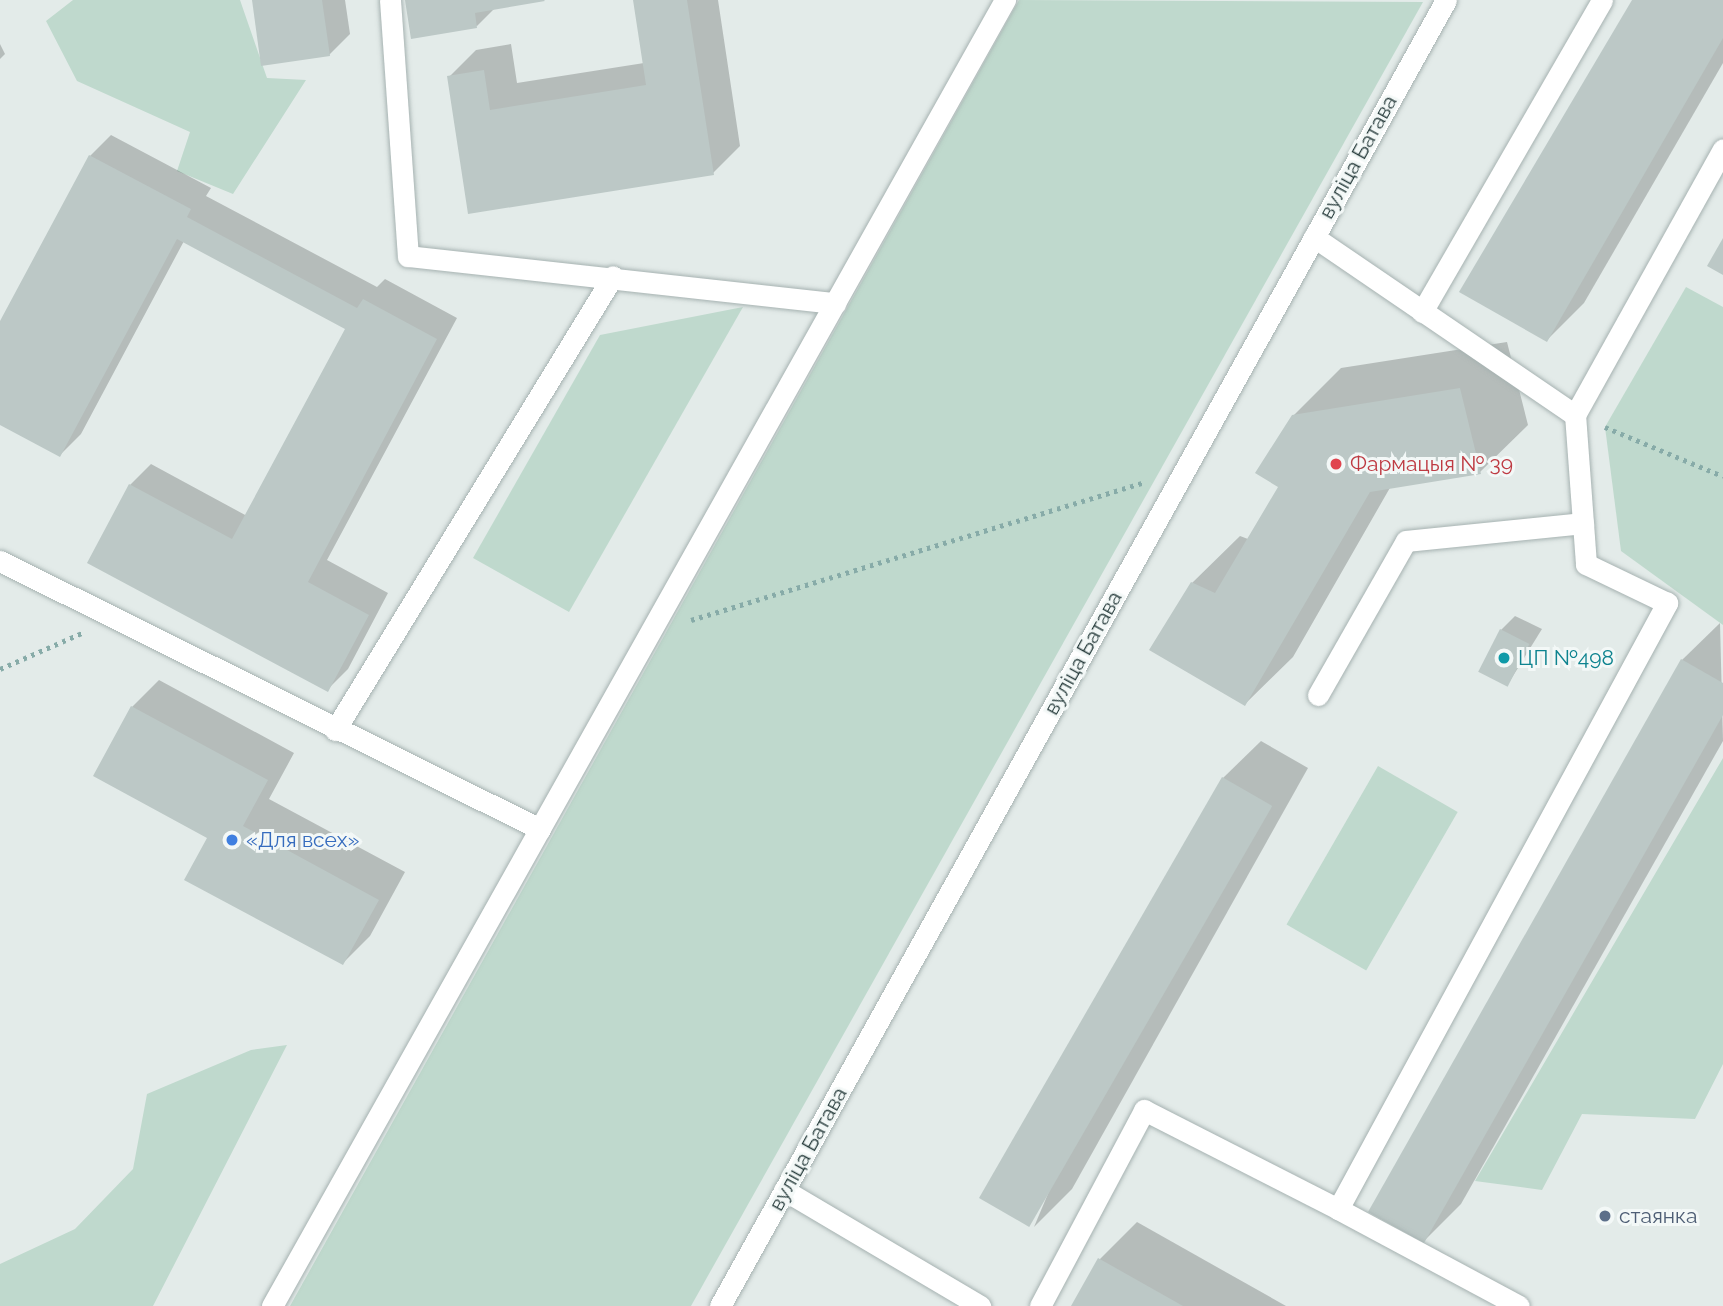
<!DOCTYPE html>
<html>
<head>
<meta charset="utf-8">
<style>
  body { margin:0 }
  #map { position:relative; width:1723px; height:1306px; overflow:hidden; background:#e3ebe9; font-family:Raleway,sans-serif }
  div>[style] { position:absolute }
  .green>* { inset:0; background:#bfd9cd; transform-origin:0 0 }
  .shadow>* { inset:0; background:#0003 }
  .building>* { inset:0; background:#bcc8c6; transform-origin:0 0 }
  .path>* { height:4.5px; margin-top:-2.25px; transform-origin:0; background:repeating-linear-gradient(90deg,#87aba8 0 3.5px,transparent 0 8.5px) }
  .roads { filter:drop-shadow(0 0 2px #a6b2b1) drop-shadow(0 0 2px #a6b2b1) }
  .lane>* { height:21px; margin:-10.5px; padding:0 10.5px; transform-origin:10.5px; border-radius:10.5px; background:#fff }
  .secondary>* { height:21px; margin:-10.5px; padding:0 10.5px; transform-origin:10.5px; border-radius:10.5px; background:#fff }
  .dots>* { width:19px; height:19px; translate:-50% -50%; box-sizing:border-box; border:4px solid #f3f8f7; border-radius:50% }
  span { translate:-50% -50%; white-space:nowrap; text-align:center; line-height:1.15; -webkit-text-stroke:6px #f3f8f7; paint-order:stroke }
  .street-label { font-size:21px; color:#253a3a }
  .health-label { font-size:21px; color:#be3a42 }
  .left { translate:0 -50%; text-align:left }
  .culture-label { font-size:21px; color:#0d838f }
  .shop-label { font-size:21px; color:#366cbe }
  .service-label { font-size:21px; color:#4e5e75 }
</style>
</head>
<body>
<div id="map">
  <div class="green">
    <div style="clip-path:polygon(73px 0,240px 0,267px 78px,306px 80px,233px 194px,177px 171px,190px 132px,77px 81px,46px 21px)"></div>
    <div style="clip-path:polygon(1019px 0,1423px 2px,691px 1306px,290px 1306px)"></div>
    <div style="clip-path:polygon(1686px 287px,1723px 307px,1723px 625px,1621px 551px,1605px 427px)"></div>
    <div style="clip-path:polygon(743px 307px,569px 612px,473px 558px,600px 335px)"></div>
    <div style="clip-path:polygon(1723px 758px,1723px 1064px,1695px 1119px,1582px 1114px,1542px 1190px,1475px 1181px)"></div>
    <div style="left:1378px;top:766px;width:92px;height:183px;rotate:30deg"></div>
    <div style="clip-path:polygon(287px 1045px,153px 1306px,0 1306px,0 1264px,75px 1229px,133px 1169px,147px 1094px,251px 1050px)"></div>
  </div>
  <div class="shadow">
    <div style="clip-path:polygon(254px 0,345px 0,350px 34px,329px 55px)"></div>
    <div style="clip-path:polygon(407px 0,543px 0,495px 8px,477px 26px)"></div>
    <div style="clip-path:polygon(634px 0,718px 0,740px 146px,713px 173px,470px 212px,449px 77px,476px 50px,511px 44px,517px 83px,644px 63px)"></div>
    <div style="clip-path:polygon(1634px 0,1723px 0,1723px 63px,1584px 303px,1547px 340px)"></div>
    <div style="clip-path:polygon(0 44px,5px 54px,0 59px)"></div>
    <div style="clip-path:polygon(111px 135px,211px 188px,206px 196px,377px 287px,385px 279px,457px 318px,327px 560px,388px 593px,348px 669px,327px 690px,130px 485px,151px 464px,247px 516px,348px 328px,184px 241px,81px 434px,60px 455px,0 423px,0 324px,90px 156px)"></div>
    <div style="clip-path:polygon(1507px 342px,1528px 425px,1480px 472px,1391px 486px,1293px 657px,1245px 704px,1192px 583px,1240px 536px,1248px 539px,1280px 486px,1293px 416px,1341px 368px)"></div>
    <div style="clip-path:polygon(1515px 616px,1542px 629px,1508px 684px,1501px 630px)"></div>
    <div style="clip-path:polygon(1720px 623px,1723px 741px,1461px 1204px,1424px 1241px,1682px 660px)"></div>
    <div style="clip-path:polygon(159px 680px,294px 753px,269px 799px,405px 872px,370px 936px,343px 963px,209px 837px,132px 707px)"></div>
    <div style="clip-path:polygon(1261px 741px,1308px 768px,1072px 1189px,1034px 1227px,1223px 778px)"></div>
    <div style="clip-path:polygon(1137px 1222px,1286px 1306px,1073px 1306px,1100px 1259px)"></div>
  </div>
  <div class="building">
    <div style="clip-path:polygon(252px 0,322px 0,330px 56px,261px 66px)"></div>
    <div style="clip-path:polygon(405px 0,544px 0,545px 1px,475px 13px,477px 28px,411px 39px)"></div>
    <div style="clip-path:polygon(633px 0,687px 0,714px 175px,468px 214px,447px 76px,484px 70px,490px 110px,646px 85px)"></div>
    <div style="clip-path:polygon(1632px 0,1723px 0,1723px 38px,1547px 342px,1459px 292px)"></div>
    <div style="clip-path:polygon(89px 155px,191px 209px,187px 217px,357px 308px,363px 299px,437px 339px,308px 582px,369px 615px,328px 692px,87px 563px,129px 484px,232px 539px,345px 329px,177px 239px,60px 457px,0 425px,0 321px)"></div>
    <div style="clip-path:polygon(1723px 238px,1723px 275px,1707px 266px)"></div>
    <div style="clip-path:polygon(1460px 388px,1481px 474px,1370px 492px,1245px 706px,1149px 650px,1191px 582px,1215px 593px,1278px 487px,1255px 473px,1292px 415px)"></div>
    <div style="left:1500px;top:629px;width:33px;height:48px;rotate:27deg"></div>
    <div style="clip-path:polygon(1681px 659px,1723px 683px,1723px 715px,1424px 1243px,1368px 1212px)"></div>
    <div style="clip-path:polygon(131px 706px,268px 780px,243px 826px,379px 900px,343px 965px,184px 880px,207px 838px,93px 776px)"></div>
    <div style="left:1222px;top:777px;width:58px;height:486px;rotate:30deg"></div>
    <div style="clip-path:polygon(1098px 1258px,1183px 1306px,1071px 1306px)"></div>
  </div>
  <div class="path">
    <div style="left:1605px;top:427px;width:128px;rotate:22.6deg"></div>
    <div style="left:691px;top:620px;width:475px;rotate:-16.9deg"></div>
    <div style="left:0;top:669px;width:90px;rotate:-23.7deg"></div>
  </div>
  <div class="roads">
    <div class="lane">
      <div style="left:390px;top:0;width:257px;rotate:86deg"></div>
      <div style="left:408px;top:256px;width:430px;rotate:6.3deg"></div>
      <div style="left:1314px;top:237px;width:316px;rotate:34.3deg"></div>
      <div style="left:1575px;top:415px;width:304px;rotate:-60.9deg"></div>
      <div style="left:1422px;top:312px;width:360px;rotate:-60deg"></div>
      <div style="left:0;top:561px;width:603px;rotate:26.4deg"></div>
      <div style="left:1318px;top:695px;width:177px;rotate:-60.3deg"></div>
      <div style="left:1406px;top:541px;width:178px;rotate:-5.8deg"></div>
      <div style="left:335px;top:730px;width:532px;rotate:-58.52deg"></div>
      <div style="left:784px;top:1190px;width:228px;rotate:30.6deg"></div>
      <div style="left:1338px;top:1209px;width:205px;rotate:28.2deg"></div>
      <div style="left:1040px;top:1306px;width:222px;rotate:-62deg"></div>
      <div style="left:1144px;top:1110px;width:218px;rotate:27deg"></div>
      <div style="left:1338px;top:1209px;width:690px;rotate:-61.5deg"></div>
      <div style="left:1667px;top:603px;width:90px;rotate:-154.3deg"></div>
      <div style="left:1586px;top:564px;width:149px;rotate:-94.2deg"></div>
    </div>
    <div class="secondary">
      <div style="left:272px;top:1306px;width:1498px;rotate:-60.7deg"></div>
      <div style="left:720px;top:1306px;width:1494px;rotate:-60.93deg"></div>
    </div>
  </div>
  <div class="dots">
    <div style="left:1336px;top:464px;background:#e0444e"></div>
    <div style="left:1504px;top:658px;background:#0f9aa8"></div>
    <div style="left:232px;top:840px;background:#3f7fe0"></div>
    <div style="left:1605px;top:1216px;background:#5c6f8a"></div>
  </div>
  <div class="street-label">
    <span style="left:1358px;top:157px;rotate:-61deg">вуліца Батава</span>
    <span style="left:1083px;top:653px;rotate:-61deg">вуліца Батава</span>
    <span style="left:808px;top:1149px;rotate:-61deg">вуліца Батава</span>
  </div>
  <div class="health-label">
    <span class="left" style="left:1350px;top:464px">Фармацыя № 39</span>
  </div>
  <div class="culture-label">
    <span class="left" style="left:1518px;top:658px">ЦП №498</span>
  </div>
  <div class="shop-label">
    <span class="left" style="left:246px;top:840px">«Для всех»</span>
  </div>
  <div class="service-label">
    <span class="left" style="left:1619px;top:1216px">стаянка</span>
  </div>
</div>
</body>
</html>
